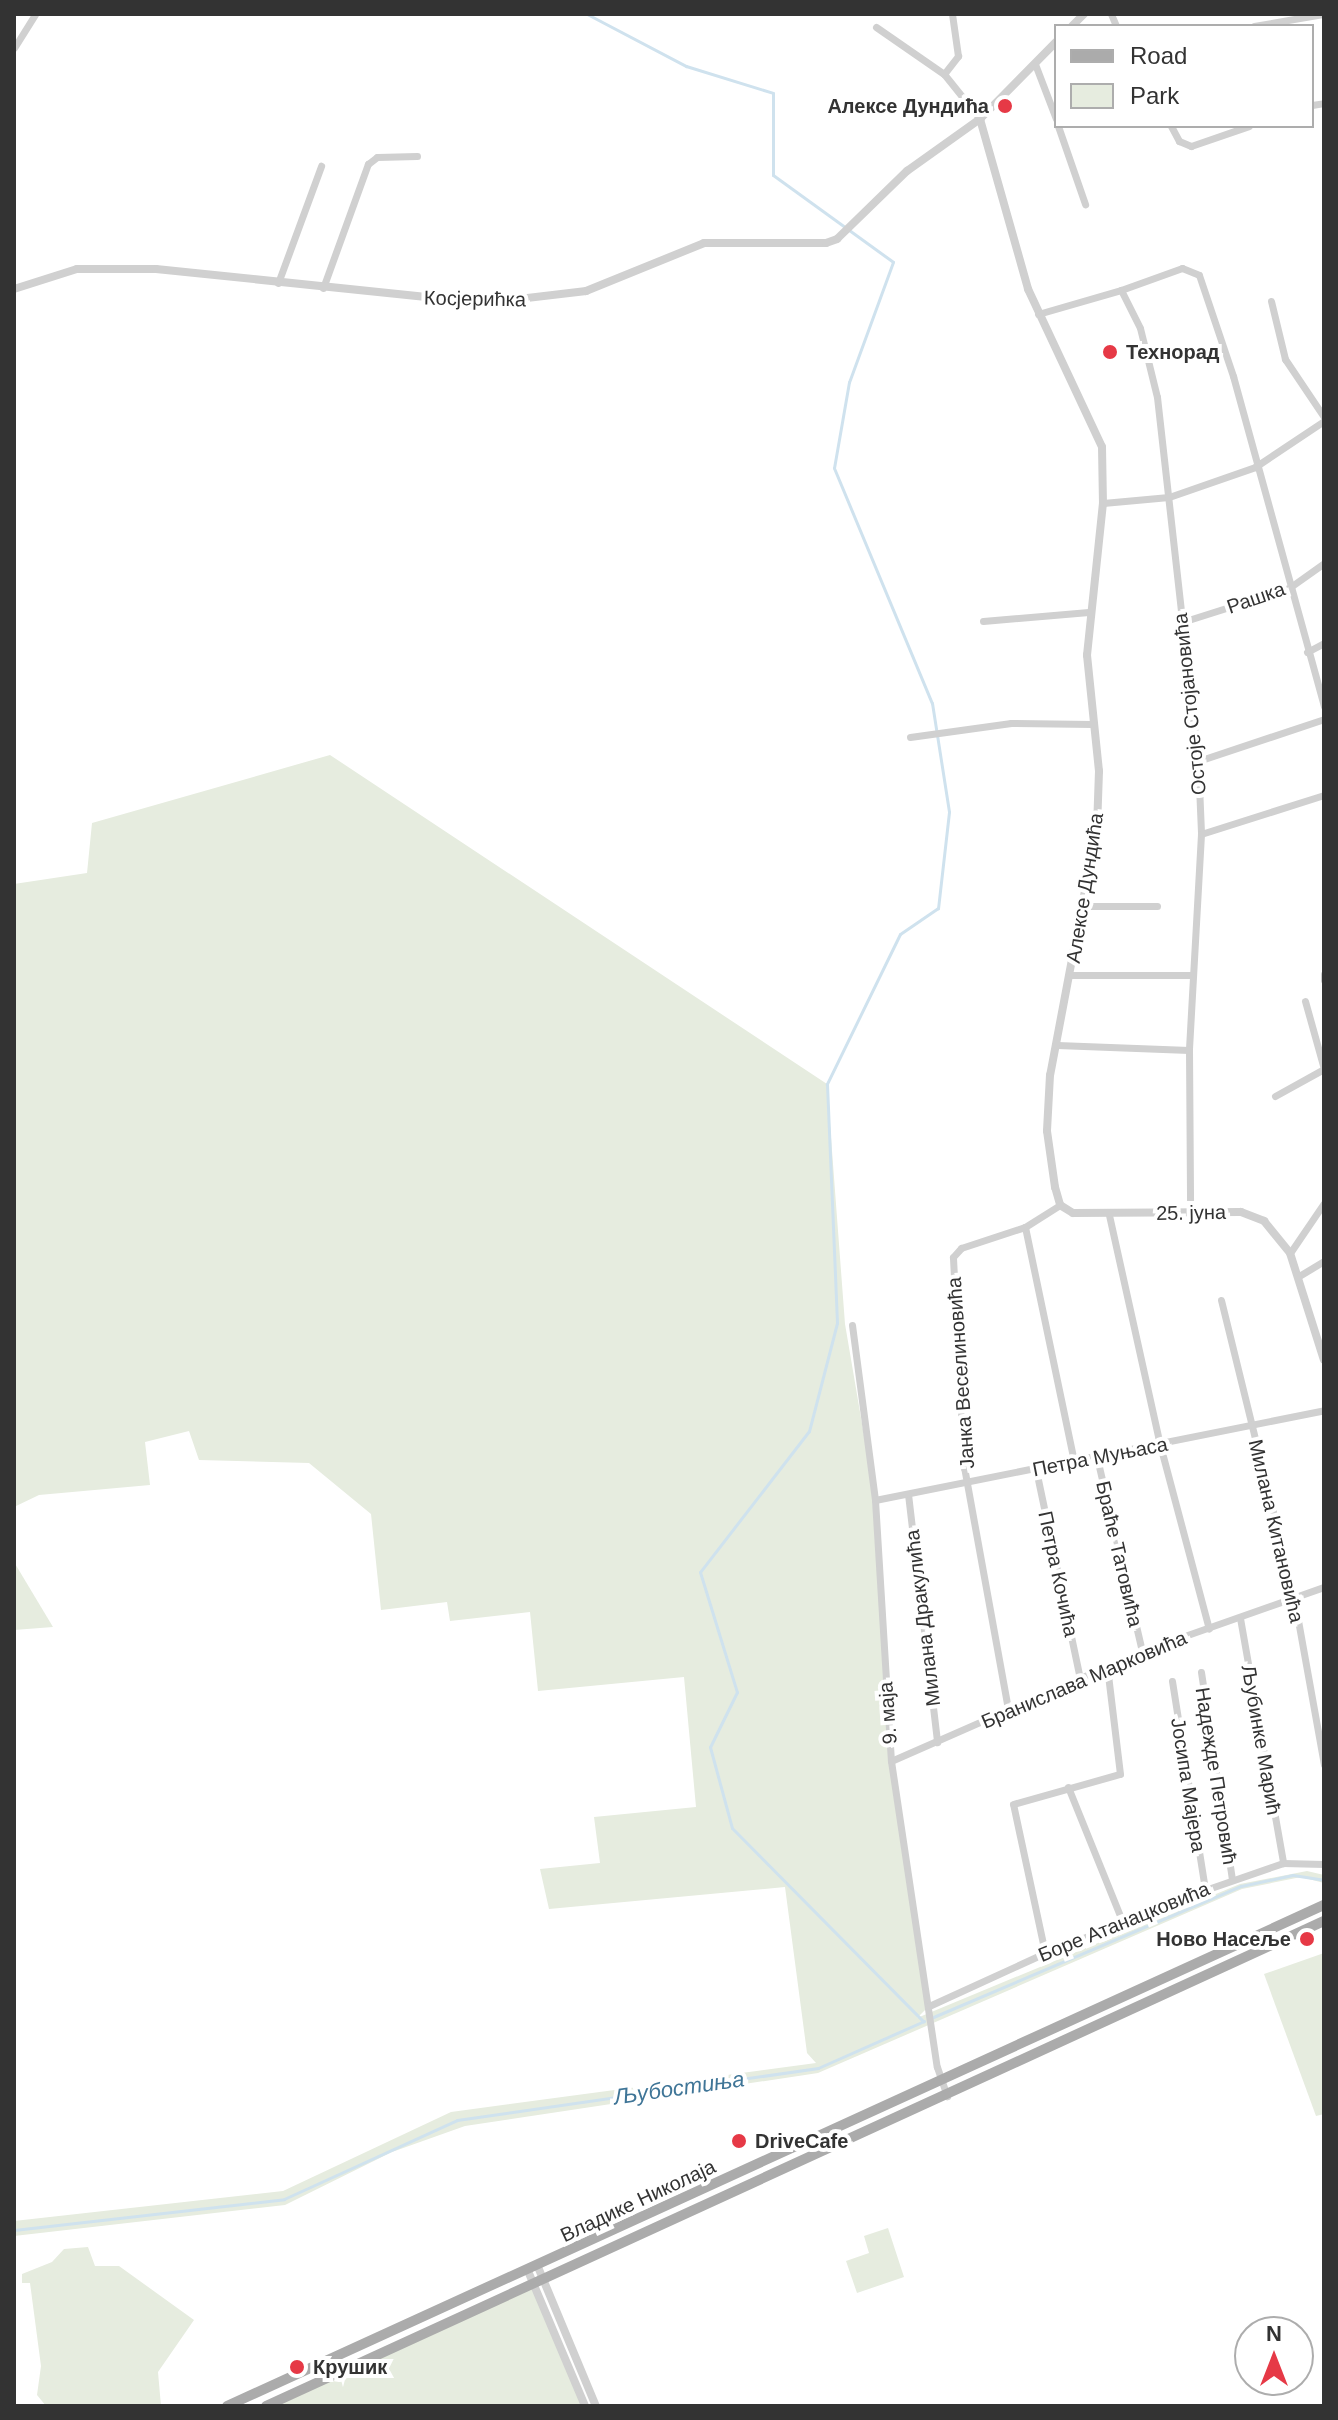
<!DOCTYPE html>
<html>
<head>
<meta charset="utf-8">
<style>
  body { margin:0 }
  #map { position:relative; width:1338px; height:2420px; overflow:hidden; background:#fff; font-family:Arial,sans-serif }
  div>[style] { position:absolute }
  .green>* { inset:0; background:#e6ecdf }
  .stream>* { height:3px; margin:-1.5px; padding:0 1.5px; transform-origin:1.5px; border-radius:1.5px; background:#cfe2ee }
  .minor>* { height:7px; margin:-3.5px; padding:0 3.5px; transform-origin:3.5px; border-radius:3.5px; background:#d0d0d0 }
  .tertiary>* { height:8px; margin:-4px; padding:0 4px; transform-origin:4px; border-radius:4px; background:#d0d0d0 }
  .primary>* { height:10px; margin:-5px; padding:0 5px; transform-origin:5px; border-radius:5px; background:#ababab }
  .dots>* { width:22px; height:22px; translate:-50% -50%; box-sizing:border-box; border:4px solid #fff; border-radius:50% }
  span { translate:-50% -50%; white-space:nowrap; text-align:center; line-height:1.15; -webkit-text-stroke:8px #fff; paint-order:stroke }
  .poi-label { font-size:20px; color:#333; font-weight:700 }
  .right { translate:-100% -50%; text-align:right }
  .left { translate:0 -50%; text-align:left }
  .street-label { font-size:20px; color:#333 }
  .water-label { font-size:22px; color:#3f7597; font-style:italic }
  .frame { position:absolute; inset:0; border:16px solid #333; pointer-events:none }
  .legend { position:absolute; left:1054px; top:24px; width:260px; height:104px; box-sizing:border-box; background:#fff; border:2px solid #adadad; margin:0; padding:10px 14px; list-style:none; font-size:24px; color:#333 }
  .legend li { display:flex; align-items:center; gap:16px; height:40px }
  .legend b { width:40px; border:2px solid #adadad }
  .north { position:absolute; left:1234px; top:2316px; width:80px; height:80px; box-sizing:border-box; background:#fff; border:2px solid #adadad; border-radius:50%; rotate:0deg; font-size:22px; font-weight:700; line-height:32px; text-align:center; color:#333 }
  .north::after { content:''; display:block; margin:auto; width:28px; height:36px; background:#e63946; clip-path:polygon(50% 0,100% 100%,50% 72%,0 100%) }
</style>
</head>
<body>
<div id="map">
  <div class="green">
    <div style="clip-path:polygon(330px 755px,827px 1084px,845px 1324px,875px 1500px,891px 1761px,929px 2006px,917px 2018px,1240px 1884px,1307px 1871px,1324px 1875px,1324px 1883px,1301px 1877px,1242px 1889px,818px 2073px,465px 2126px,392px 2152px,285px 2205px,14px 2236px,14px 2221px,283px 2191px,451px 2112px,816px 2063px,807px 2053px,785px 1887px,549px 1909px,540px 1869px,600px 1863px,594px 1817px,696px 1807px,684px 1677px,538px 1691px,530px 1612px,450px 1621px,447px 1602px,381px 1610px,371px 1514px,309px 1463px,199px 1460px,189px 1431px,145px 1442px,150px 1485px,39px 1495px,14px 1507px,14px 884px,87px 873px,92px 823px)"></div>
    <div style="clip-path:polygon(14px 1562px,53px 1627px,14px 1630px)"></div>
    <div style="clip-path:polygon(1324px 1953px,1324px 2114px,1316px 2116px,1264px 1974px)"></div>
    <div style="clip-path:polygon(888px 2228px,904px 2277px,857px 2293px,846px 2261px,869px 2253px,864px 2236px)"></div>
    <div style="clip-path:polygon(88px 2247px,95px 2266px,119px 2266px,194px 2320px,158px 2372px,161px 2406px,46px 2406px,37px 2395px,41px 2366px,30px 2283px,22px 2283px,22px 2274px,52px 2262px,64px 2249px)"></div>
    <div style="clip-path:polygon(531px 2285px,585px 2406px,261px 2406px)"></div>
  </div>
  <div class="stream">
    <div style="left:587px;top:14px;width:112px;rotate:27.7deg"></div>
    <div style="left:686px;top:66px;width:91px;rotate:17.2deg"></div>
    <div style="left:773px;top:93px;width:82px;rotate:90deg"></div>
    <div style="left:773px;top:175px;width:148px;rotate:35.9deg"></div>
    <div style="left:893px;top:262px;width:128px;rotate:110.1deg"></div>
    <div style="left:849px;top:382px;width:87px;rotate:99.9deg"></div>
    <div style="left:834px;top:468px;width:255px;rotate:67.4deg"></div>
    <div style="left:932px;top:703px;width:110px;rotate:81.1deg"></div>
    <div style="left:949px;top:812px;width:97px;rotate:96.5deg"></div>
    <div style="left:938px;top:908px;width:46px;rotate:145.6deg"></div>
    <div style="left:900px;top:934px;width:167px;rotate:116deg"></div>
    <div style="left:827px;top:1084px;width:239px;rotate:87.6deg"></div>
    <div style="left:837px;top:1323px;width:112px;rotate:104.5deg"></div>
    <div style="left:809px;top:1431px;width:178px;rotate:127.7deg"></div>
    <div style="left:700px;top:1572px;width:126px;rotate:72.9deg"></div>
    <div style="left:737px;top:1692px;width:61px;rotate:116.1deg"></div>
    <div style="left:710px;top:1747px;width:84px;rotate:74.8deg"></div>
    <div style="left:732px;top:1828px;width:272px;rotate:45.3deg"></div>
    <div style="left:931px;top:2018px;width:337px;rotate:-23.1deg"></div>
    <div style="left:1241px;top:1886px;width:53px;rotate:-11.9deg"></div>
    <div style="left:1293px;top:1875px;width:31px;rotate:9deg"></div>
    <div style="left:14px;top:2230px;width:272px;rotate:-6.5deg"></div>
    <div style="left:284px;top:2199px;width:190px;rotate:-24.5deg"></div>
    <div style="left:457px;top:2120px;width:365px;rotate:-8.2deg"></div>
    <div style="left:818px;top:2068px;width:116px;rotate:-23.9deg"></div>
  </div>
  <div class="minor">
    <div style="left:1111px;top:14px;width:13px;rotate:67deg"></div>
    <div style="left:1254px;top:26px;width:70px;rotate:-9.9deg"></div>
    <div style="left:876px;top:27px;width:83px;rotate:34.7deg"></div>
    <div style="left:944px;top:74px;width:58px;rotate:51.3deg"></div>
    <div style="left:14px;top:48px;width:40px;rotate:-58deg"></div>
    <div style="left:1035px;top:64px;width:59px;rotate:69.1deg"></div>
    <div style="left:944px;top:74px;width:23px;rotate:-52deg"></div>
    <div style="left:958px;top:56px;width:42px;rotate:-98.1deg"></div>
    <div style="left:1312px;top:105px;width:12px;rotate:-9deg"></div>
    <div style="left:1058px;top:126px;width:83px;rotate:70.9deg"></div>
    <div style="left:1171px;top:126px;width:17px;rotate:62deg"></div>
    <div style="left:1179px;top:141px;width:13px;rotate:23deg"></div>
    <div style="left:1191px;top:146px;width:61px;rotate:-19deg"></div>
    <div style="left:278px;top:283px;width:125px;rotate:-69.8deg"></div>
    <div style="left:323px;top:288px;width:132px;rotate:-70.1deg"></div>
    <div style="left:368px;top:164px;width:11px;rotate:-38deg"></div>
    <div style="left:377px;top:157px;width:40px;rotate:-1.4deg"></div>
    <div style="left:1121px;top:290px;width:65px;rotate:-19.8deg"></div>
    <div style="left:1182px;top:268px;width:18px;rotate:22deg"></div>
    <div style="left:1199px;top:275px;width:107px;rotate:71.4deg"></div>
    <div style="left:1233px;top:376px;width:343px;rotate:74.6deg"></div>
    <div style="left:1271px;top:301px;width:60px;rotate:76.4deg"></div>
    <div style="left:1285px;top:359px;width:70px;rotate:56.1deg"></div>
    <div style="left:1038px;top:314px;width:86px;rotate:-16.1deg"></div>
    <div style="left:1121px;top:290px;width:42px;rotate:63.4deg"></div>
    <div style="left:1140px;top:328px;width:71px;rotate:76.2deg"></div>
    <div style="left:1157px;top:397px;width:366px;rotate:83.6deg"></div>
    <div style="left:1198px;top:761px;width:73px;rotate:87.6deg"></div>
    <div style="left:1201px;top:834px;width:216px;rotate:93.2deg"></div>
    <div style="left:1189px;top:1050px;width:162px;rotate:89.6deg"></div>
    <div style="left:1103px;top:503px;width:66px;rotate:-5.2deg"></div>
    <div style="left:1169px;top:497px;width:91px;rotate:-19.2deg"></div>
    <div style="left:1255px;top:467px;width:83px;rotate:-33.7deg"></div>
    <div style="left:983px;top:621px;width:106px;rotate:-4.9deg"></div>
    <div style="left:1182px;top:622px;width:112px;rotate:-17.6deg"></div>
    <div style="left:1289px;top:588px;width:43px;rotate:-35.5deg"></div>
    <div style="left:1307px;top:652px;width:19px;rotate:-28deg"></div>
    <div style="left:910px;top:737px;width:102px;rotate:-7.9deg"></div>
    <div style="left:1011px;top:723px;width:81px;rotate:0.7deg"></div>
    <div style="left:1198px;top:761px;width:133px;rotate:-18.4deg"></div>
    <div style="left:1201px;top:834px;width:129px;rotate:-17.6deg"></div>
    <div style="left:1084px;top:906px;width:73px"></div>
    <div style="left:1324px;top:974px;width:6px;rotate:90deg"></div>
    <div style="left:1071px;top:975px;width:122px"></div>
    <div style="left:1305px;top:1001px;width:71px;rotate:74.4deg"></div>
    <div style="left:1057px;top:1045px;width:132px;rotate:2.2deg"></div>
    <div style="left:1275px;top:1096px;width:56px;rotate:-28.9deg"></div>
    <div style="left:1109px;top:1215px;width:236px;rotate:77.5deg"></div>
    <div style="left:1160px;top:1445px;width:190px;rotate:75.1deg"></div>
    <div style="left:1025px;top:1227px;width:240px;rotate:78.2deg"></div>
    <div style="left:1290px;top:1253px;width:60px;rotate:-55.8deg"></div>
    <div style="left:1299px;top:1276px;width:29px;rotate:-31deg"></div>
    <div style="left:1221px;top:1300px;width:307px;rotate:76.2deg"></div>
    <div style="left:1294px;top:1598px;width:169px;rotate:79.8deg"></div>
    <div style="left:852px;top:1325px;width:177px;rotate:82.5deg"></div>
    <div style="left:875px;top:1500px;width:261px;rotate:86.5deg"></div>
    <div style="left:891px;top:1761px;width:309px;rotate:81.5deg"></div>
    <div style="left:937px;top:2067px;width:31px;rotate:71deg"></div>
    <div style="left:1097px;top:1458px;width:198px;rotate:76.9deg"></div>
    <div style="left:1036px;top:1470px;width:213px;rotate:78.1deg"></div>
    <div style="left:908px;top:1494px;width:250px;rotate:83.3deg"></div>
    <div style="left:875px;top:1500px;width:458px;rotate:-11.3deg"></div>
    <div style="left:1240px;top:1618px;width:249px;rotate:80deg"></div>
    <div style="left:1201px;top:1672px;width:210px;rotate:81.5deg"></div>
    <div style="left:1172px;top:1681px;width:212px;rotate:81deg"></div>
    <div style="left:1008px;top:1709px;width:245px;rotate:-100.3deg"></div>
    <div style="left:964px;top:1468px;width:211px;rotate:-93deg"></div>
    <div style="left:953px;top:1257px;width:12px;rotate:-48deg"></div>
    <div style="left:961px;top:1248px;width:67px;rotate:-18.2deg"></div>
    <div style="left:1025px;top:1227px;width:41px;rotate:-32.2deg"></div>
    <div style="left:891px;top:1761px;width:274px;rotate:-23.7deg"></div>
    <div style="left:1142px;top:1651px;width:193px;rotate:-19.4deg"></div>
    <div style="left:1068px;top:1787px;width:147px;rotate:68deg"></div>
    <div style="left:1045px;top:1953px;width:152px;rotate:-102.1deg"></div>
    <div style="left:1013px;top:1804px;width:111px;rotate:-15.7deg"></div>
    <div style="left:1120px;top:1774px;width:109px;rotate:-96.9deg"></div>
    <div style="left:929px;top:2006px;width:128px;rotate:-24.6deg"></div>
    <div style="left:1045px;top:1953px;width:172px;rotate:-21.5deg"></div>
    <div style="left:1205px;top:1890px;width:83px;rotate:-19.1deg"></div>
    <div style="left:1283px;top:1863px;width:41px;rotate:1.4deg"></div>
  </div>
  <div class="tertiary">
    <div style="left:1072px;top:26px;width:17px;rotate:-45deg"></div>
    <div style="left:980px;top:119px;width:177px;rotate:74.2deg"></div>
    <div style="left:1028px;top:289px;width:174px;rotate:64.9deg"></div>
    <div style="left:1102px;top:447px;width:56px;rotate:89deg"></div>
    <div style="left:1103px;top:503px;width:153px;rotate:96deg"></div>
    <div style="left:1087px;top:655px;width:117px;rotate:84.1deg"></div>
    <div style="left:1099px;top:771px;width:56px;rotate:92deg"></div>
    <div style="left:1097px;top:827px;width:252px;rotate:100.7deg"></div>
    <div style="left:1050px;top:1075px;width:56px;rotate:93.1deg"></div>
    <div style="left:1047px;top:1131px;width:57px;rotate:81.9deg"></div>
    <div style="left:1055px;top:1187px;width:19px;rotate:74deg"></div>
    <div style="left:1060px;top:1205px;width:15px;rotate:32deg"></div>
    <div style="left:1073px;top:1213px;width:168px;rotate:-0.3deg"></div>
    <div style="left:1241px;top:1212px;width:25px;rotate:21deg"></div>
    <div style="left:1264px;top:1221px;width:41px;rotate:50.9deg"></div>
    <div style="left:1290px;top:1253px;width:112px;rotate:72.4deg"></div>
    <div style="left:14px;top:289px;width:66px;rotate:-17.6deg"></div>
    <div style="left:77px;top:269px;width:79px"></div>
    <div style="left:156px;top:269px;width:330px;rotate:5.9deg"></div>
    <div style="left:484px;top:303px;width:103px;rotate:-6.7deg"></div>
    <div style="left:586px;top:291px;width:127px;rotate:-22.1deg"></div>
    <div style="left:704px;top:243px;width:122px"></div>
    <div style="left:826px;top:243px;width:12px;rotate:-20deg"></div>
    <div style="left:837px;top:239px;width:98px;rotate:-44.2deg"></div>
    <div style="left:907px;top:171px;width:90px;rotate:-35.5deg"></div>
    <div style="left:980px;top:119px;width:108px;rotate:-45.4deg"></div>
    <div style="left:538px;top:2267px;width:151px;rotate:67.4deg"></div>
    <div style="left:528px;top:2271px;width:147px;rotate:67.1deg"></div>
  </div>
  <div class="primary">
    <div style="left:227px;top:2406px;width:1206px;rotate:-24.55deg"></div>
    <div style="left:266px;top:2406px;width:1164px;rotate:-24.63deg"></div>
  </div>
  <div class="dots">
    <div style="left:1005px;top:106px;background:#e63946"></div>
    <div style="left:1110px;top:352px;background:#e63946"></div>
    <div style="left:1307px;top:1939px;background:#e63946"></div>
    <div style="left:739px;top:2141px;background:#e63946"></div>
    <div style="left:297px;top:2367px;background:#e63946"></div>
  </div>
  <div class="poi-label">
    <span class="right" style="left:989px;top:106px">Алексе Дундића</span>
    <span class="left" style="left:1126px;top:352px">Технорад</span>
    <span class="right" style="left:1291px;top:1939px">Ново Насеље</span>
    <span class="left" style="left:755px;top:2141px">DriveCafe</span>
    <span class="left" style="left:313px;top:2367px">Крушик</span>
  </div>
  <div class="street-label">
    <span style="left:475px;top:299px;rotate:1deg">Косјерићка</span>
    <span style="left:1256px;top:598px;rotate:-19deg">Рашка</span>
    <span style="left:1190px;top:704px;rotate:-96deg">Остоје Стојановића</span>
    <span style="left:1085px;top:888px;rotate:-81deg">Алексе Дундића</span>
    <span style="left:1191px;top:1213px;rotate:-1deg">25. јуна</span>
    <span style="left:961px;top:1373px;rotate:-94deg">Јанка Веселиновића</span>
    <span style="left:1100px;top:1457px;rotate:-11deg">Петра Муњаса</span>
    <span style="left:1276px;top:1531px;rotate:77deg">Милана Китановића</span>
    <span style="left:1119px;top:1554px;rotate:77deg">Браће Татовића</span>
    <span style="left:1058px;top:1574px;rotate:78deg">Петра Кочића</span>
    <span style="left:923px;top:1618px;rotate:-97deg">Милана Дракулића</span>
    <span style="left:1084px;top:1680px;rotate:-23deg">Бранислава Марковића</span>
    <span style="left:888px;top:1713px;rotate:-94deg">9. маја</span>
    <span style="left:1261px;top:1740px;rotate:80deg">Љубинке Марић</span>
    <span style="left:1216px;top:1776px;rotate:81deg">Надежде Петровић</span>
    <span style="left:1188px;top:1785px;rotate:81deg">Јосипа Мајера</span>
    <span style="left:1124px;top:1922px;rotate:-22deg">Боре Атанацковића</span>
    <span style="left:638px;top:2201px;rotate:-25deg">Владике Николаја</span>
  </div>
  <div class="water-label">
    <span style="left:679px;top:2088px;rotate:-8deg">Љубостиња</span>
  </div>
  <div class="frame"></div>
  <ul class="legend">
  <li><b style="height:10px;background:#ababab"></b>Road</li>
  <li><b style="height:22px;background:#e6ecdf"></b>Park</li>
  </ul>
  <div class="north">N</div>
</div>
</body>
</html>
